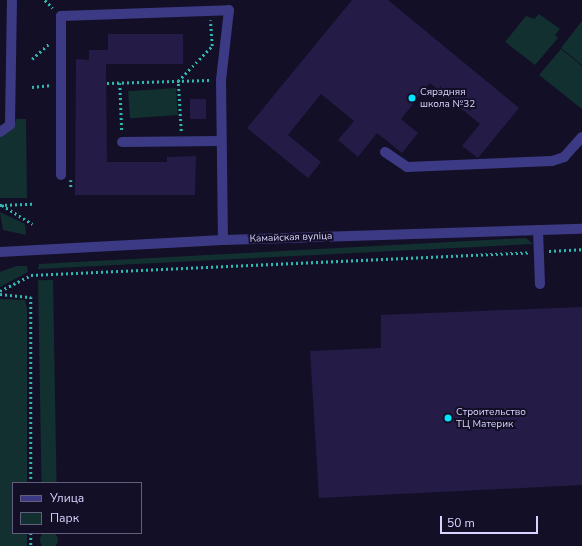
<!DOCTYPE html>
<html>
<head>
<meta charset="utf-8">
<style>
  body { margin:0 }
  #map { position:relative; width:582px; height:546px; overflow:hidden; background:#130f26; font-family:"Nunito Sans",sans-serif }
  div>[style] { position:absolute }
  .green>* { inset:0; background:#12302f; transform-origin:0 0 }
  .round { border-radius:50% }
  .building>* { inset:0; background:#241b47; transform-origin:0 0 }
  .path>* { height:2.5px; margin-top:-1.25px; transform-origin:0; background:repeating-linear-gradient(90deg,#2fb8b0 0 2px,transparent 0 5px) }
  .minor>* { height:10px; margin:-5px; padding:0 5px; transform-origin:5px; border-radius:5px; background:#3d3a85 }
  .dots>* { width:11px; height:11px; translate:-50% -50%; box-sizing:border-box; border:2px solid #130f26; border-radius:50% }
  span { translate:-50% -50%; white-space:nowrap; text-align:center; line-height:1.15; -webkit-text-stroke:4px #130f26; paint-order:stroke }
  .poi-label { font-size:10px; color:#d9d4ff }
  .left { translate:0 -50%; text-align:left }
  .street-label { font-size:10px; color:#d9d4ff }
  .legend { position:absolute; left:12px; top:482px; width:130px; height:52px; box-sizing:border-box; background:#130f26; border:1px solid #625e7d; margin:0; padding:5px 7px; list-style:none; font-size:12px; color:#d9d4ff }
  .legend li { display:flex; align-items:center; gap:8px; height:20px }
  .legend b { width:20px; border:1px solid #625e7d }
  .scale { position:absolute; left:440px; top:516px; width:98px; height:18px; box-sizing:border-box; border:2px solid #d9d4ff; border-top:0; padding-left:5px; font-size:12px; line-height:14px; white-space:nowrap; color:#d9d4ff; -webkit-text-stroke:3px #130f26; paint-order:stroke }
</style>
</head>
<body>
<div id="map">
  <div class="green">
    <div style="clip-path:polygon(539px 14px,560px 29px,555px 35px,558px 38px,535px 65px,505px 42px,526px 16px,534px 19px)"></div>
    <div style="clip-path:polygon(582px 21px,582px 65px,561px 48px)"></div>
    <div style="clip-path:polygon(561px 49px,582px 66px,582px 109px,539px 75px)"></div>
    <div style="left:176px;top:88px;width:27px;height:48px;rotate:86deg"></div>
    <div style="clip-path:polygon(16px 119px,26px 119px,27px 198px,0 198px,0 137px,13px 129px)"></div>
    <div style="clip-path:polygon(0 212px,25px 224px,26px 235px,3px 230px)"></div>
    <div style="clip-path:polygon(526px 238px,533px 244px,38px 269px,39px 264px)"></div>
    <div style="clip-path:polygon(16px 266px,27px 266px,28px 272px,0 287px,0 272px)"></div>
    <div style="left:53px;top:280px;width:203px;height:15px;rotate:89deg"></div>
    <div style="clip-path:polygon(0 299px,25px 300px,27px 309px,27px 483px,13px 483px,13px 533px,27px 533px,27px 546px,0 546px)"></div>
    <div class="round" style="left:40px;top:531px;width:18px;height:18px"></div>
  </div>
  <div class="building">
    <div style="clip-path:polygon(352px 0,388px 0,519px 108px,478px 158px,462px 146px,480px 124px,430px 83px,401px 119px,418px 133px,402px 153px,377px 133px,358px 157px,338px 140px,354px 121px,321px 94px,288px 135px,321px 162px,308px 178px,247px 128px)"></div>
    <div style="clip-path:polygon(108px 34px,183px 34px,183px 64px,106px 64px,107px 162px,167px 162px,167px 157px,196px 156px,195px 195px,75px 195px,76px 59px,89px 60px,89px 50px,108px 50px)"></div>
    <div style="left:190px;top:99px;width:16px;height:20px"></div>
    <div style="clip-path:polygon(582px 307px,582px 485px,319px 498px,310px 351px,381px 348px,381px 315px)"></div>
  </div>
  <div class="path">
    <div style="left:45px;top:0;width:11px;rotate:45deg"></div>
    <div style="left:32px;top:59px;width:24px;rotate:-42deg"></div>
    <div style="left:107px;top:83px;width:103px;rotate:-1.7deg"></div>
    <div style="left:120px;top:83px;width:49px;rotate:87.7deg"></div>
    <div style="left:32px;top:87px;width:20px;rotate:-6deg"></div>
    <div style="left:181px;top:131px;width:50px;rotate:-93.4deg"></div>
    <div style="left:178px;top:81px;width:49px;rotate:-45.8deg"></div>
    <div style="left:212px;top:46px;width:26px;rotate:-94deg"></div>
    <div style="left:71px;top:180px;width:7px;rotate:90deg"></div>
    <div style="left:0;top:205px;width:33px;rotate:-2deg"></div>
    <div style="left:2px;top:205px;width:36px;rotate:32deg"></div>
    <div style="left:549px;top:251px;width:33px;rotate:-3deg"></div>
    <div style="left:0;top:291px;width:35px;rotate:-27deg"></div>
    <div style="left:31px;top:275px;width:498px;rotate:-2.6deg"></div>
    <div style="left:0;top:294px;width:31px;rotate:6deg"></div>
    <div style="left:31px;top:297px;width:186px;rotate:90deg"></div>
    <div style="left:31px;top:533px;width:13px;rotate:90deg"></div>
  </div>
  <div class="minor">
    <div style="left:0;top:132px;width:12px;rotate:-35deg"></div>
    <div style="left:10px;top:125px;width:125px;rotate:-89.1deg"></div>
    <div style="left:122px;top:142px;width:98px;rotate:-0.6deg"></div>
    <div style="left:385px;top:152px;width:27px;rotate:34deg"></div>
    <div style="left:407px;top:167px;width:145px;rotate:-2.4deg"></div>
    <div style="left:552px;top:161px;width:13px;rotate:-18deg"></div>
    <div style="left:564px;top:157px;width:27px;rotate:-48deg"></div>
    <div style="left:61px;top:175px;width:159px;rotate:-90deg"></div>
    <div style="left:61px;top:16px;width:168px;rotate:-2deg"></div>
    <div style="left:229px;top:10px;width:70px;rotate:96.5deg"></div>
    <div style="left:221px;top:80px;width:160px;rotate:89.3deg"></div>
    <div style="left:538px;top:230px;width:54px;rotate:87.9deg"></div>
    <div style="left:0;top:252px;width:223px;rotate:-3.1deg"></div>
    <div style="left:223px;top:240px;width:359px;rotate:-1.8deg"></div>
  </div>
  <div class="dots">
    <div style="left:412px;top:98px;background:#00e5ff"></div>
    <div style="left:448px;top:418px;background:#00e5ff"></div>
  </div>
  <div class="poi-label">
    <span class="left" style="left:420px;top:98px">Сярэдняя<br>школа №32</span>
    <span class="left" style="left:456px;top:418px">Строительство<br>ТЦ Материк</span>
  </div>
  <div class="street-label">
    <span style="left:291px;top:238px;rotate:-2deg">Камайская вуліца</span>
  </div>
  <ul class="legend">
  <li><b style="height:5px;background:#3d3a85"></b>Улица</li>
  <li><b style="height:11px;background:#12302f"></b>Парк</li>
  </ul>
  <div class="scale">50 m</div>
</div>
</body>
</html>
